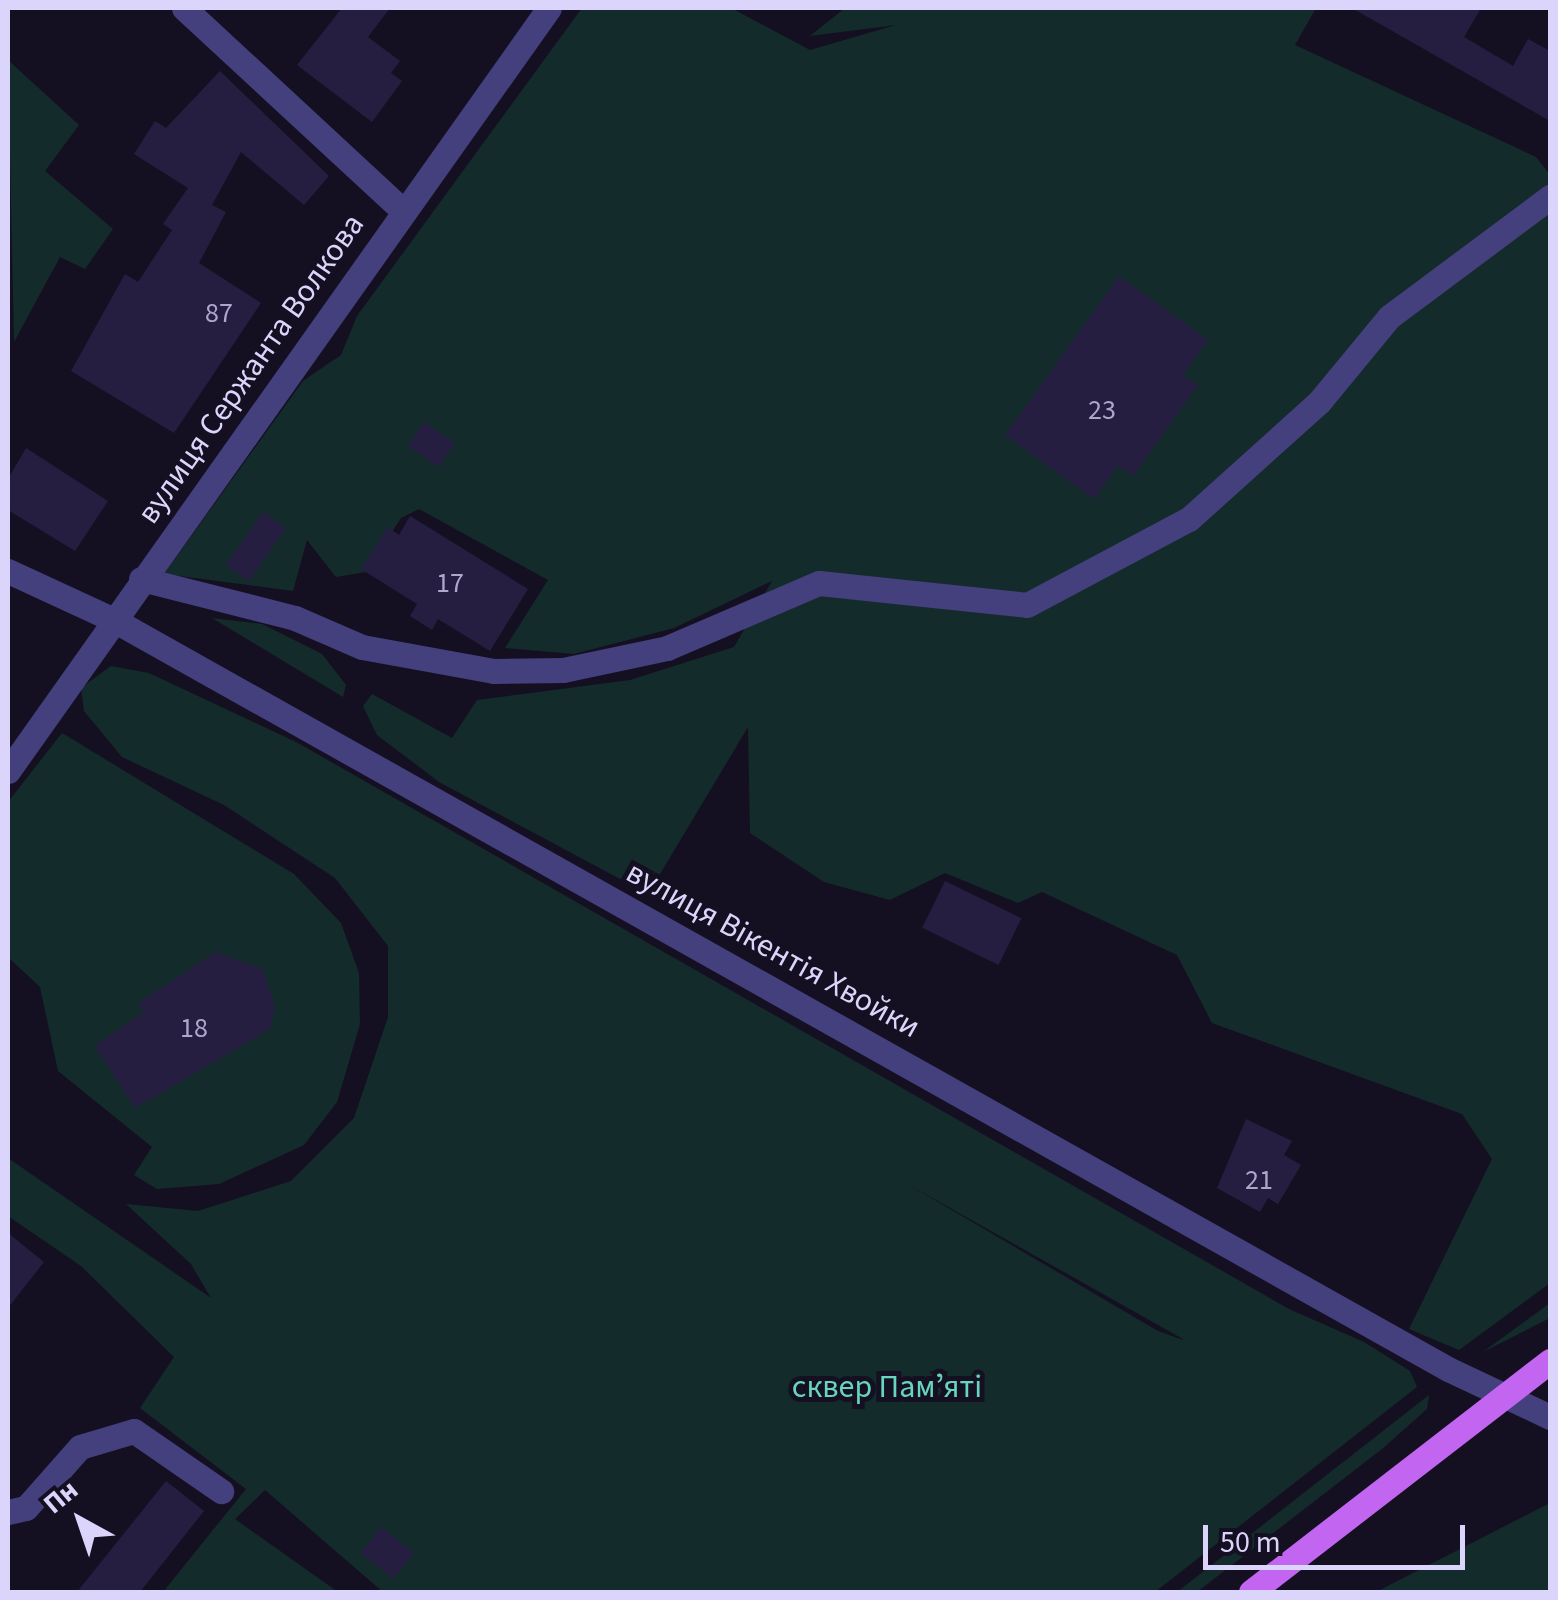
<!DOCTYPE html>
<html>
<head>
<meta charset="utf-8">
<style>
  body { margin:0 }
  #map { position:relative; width:1558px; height:1600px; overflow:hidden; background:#141022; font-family:"Source Sans 3",sans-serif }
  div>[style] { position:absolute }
  .green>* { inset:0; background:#142b2b }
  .building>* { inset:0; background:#261e41; transform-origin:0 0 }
  .minor>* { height:25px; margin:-12.5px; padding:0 12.5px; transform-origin:12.5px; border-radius:12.5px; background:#443f7d }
  .major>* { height:25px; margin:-12.5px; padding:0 12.5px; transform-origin:12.5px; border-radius:12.5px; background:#c266f1 }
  span { translate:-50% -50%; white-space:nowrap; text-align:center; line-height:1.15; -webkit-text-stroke:10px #141022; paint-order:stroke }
  .number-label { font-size:28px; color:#aea7cc }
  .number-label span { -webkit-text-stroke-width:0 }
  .street-label { font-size:32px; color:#dbd5fb }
  .park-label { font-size:32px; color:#67d5be }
  .frame { position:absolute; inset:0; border:10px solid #dbd5fb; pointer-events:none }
  .north { position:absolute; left:30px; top:1470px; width:100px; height:100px; -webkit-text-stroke:8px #141022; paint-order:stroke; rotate:320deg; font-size:28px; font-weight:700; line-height:40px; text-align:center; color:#dbd5fb }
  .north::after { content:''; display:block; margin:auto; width:35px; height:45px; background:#dbd5fb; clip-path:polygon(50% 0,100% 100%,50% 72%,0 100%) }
  .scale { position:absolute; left:1203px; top:1525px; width:262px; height:45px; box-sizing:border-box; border:5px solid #dbd5fb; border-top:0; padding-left:12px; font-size:30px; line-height:35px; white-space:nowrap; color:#dbd5fb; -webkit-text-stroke:8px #141022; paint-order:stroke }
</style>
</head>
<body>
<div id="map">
  <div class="green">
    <div style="clip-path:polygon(582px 8px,731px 8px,810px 50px,896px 25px,810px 36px,845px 8px,1316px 8px,1295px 45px,1536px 157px,1550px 175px,1550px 1283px,1459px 1350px,1409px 1329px,1492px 1159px,1462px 1114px,1212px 1023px,1177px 955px,1042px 892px,1018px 903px,945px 873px,890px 900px,824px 882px,750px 833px,748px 727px,648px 894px,439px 782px,377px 735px,363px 706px,372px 694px,452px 738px,477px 700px,630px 680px,734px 647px,772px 581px,674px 628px,574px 654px,505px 648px,548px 580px,419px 509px,401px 518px,366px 572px,336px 577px,307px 540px,293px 591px,164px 574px,303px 381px,341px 355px,357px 316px)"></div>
    <div style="clip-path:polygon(8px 60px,79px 125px,45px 171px,113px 229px,85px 269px,60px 257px,14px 342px)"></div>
    <div style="clip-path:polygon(212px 618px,262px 624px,322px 654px,346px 685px,343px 697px)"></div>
    <div style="clip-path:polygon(evenodd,111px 666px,149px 673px,298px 743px,1289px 1309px,1364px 1342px,1410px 1371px,1417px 1387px,1155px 1592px,383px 1592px,265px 1490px,235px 1519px,338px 1592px,163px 1592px,246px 1489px,140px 1408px,174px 1357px,81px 1266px,8px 1216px,8px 1158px,211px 1298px,191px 1264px,126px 1204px,198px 1211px,291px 1181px,354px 1118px,388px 1017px,388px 946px,335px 878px,224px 805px,122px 757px,84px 711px,81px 688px,111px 666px,904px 1182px,1183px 1339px,1183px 1340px,1158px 1331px,904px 1182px)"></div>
    <div style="clip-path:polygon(62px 733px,294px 874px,341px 923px,359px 973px,360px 1024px,337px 1102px,304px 1145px,219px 1184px,157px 1189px,134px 1175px,152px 1147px,58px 1071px,40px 987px,8px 957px,8px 802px)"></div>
    <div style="clip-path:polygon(1550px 1303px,1548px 1319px,1483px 1352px)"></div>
    <div style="clip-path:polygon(1429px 1395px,1427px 1409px,1382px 1449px,1197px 1592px,1177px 1592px)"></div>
    <div style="clip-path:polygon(1550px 1503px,1550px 1592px,1376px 1592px,1413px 1573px)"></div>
  </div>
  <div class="building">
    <div style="clip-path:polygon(342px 8px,390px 8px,368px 37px,400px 61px,391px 73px,402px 81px,372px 122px,297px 65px)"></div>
    <div style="clip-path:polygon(1352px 8px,1481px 8px,1464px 37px,1513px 66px,1528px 39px,1550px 51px,1550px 121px)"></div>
    <div style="clip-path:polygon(220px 71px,329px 176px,304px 205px,241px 152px,212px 205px,226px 212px,199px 263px,261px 303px,174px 433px,71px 371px,125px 274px,138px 282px,172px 230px,163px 224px,188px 188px,134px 154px,155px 121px,166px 128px)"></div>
    <div style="clip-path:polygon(1119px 276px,1208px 340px,1183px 375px,1198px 385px,1133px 476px,1118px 465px,1094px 499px,1005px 435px)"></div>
    <div style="left:424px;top:422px;width:37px;height:29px;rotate:34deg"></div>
    <div style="clip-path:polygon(26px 448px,108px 501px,75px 551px,8px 510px,8px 479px)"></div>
    <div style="left:263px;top:512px;width:28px;height:65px;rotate:35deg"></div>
    <div style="clip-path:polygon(410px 516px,528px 589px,490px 651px,438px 619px,432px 630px,410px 616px,417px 604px,361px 569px,388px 527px,399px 535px)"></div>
    <div style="left:945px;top:881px;width:85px;height:52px;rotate:26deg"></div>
    <div style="clip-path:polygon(216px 952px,263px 969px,275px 1008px,270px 1029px,135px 1108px,95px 1046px,144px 1012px,138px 1003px)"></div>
    <div style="clip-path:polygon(1246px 1119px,1292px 1141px,1284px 1155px,1301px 1165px,1278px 1204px,1268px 1198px,1260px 1212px,1217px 1188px)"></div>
    <div style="clip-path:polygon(8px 1233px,44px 1262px,8px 1308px)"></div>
    <div style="clip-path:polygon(166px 1481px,204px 1511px,140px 1592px,77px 1592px)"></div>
    <div style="left:381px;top:1527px;width:42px;height:33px;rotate:38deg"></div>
  </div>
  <div class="minor">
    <div style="left:184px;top:8px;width:299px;rotate:42.8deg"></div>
    <div style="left:8px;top:571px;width:115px;rotate:24.8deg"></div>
    <div style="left:112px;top:619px;width:1532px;rotate:29.31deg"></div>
    <div style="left:1448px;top:1369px;width:113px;rotate:25.2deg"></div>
    <div style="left:141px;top:579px;width:159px;rotate:14.2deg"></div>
    <div style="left:295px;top:618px;width:73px;rotate:23.4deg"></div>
    <div style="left:362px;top:647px;width:134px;rotate:10.3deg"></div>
    <div style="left:494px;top:671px;width:69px;rotate:-0.8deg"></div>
    <div style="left:563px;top:670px;width:106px;rotate:-11.9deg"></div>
    <div style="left:667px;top:648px;width:165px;rotate:-23.2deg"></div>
    <div style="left:819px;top:583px;width:209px;rotate:6deg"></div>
    <div style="left:1027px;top:605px;width:183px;rotate:-28deg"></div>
    <div style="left:1189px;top:519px;width:175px;rotate:-42deg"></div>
    <div style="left:1319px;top:402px;width:110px;rotate:-50.5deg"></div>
    <div style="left:1389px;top:317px;width:201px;rotate:-36.7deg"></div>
    <div style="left:8px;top:771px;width:935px;rotate:-54.66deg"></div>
    <div style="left:8px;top:1512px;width:18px;rotate:-13deg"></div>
    <div style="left:26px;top:1508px;width:81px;rotate:-48.5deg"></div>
    <div style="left:80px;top:1447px;width:56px;rotate:-16.5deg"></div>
    <div style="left:134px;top:1431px;width:106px;rotate:34.6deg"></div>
  </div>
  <div class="major">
    <div style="left:1251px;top:1592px;width:378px;rotate:-37.7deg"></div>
  </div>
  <div class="number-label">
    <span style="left:219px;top:313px">87</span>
    <span style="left:1102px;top:410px">23</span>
    <span style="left:450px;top:583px">17</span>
    <span style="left:194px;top:1028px">18</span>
    <span style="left:1259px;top:1180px">21</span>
  </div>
  <div class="street-label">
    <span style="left:251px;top:369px;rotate:-55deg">вулиця Сержанта Волкова</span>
    <span style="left:773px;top:950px;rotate:29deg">вулиця Вікентія Хвойки</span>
  </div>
  <div class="park-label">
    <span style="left:887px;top:1387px">сквер Памʼяті</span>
  </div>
  <div class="frame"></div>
  <div class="north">Пн</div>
  <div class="scale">50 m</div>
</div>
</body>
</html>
